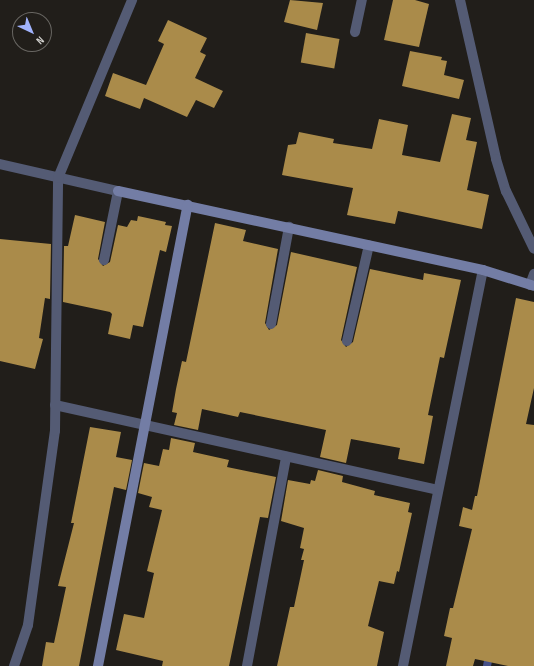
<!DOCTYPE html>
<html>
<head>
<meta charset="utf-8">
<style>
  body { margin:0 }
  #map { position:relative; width:534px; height:666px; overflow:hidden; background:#211e1a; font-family:"Sofia Sans Condensed",sans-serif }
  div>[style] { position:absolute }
  .stream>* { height:8px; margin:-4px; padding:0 4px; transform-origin:4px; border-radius:4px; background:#455088 }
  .building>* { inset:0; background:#aa8b4a; transform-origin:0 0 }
  .lane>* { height:10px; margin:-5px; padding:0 5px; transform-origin:5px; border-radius:5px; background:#545b74 }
  .street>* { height:10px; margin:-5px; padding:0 5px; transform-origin:5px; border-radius:5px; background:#545b74 }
  .secondary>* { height:10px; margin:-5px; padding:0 5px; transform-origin:5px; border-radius:5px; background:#737da5 }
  span { translate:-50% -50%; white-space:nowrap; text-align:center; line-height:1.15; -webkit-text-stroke:4px #211e1a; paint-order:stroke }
  .north { position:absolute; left:12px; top:12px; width:40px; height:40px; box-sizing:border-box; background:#211e1a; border:1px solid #686662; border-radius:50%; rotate:136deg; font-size:11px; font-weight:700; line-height:16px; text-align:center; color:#d3d2cf }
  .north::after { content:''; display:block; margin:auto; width:14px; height:18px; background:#a1b3fd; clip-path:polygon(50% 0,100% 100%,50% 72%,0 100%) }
</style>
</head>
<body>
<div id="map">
  <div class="stream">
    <div style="left:487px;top:666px;width:15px;rotate:-79deg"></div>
  </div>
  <div class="building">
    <div style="clip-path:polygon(290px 0,323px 3px,317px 30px,284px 22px)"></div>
    <div style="clip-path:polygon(393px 0,415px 0,429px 4px,419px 47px,384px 40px)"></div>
    <div style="clip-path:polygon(168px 20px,207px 38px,200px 52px,206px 55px,195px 78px,223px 91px,214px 108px,196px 100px,187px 117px,144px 98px,140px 109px,105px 96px,113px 73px,146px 85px,164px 44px,158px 41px)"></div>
    <div style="left:306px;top:33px;width:34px;height:30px;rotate:10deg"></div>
    <div style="clip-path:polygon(410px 51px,442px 57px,441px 60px,447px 61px,444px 75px,464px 80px,459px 99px,402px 86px)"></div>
    <div style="clip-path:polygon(452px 114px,471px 118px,466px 140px,477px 142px,467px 190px,489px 195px,482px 229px,398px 211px,395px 224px,347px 215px,353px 188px,282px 175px,288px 145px,296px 144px,299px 132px,334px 139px,333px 143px,372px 149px,379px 119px,408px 125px,402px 155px,440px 162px)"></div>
    <div style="clip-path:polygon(75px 215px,105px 222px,98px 259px,103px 266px,110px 262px,118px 225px,127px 227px,131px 220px,137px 221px,138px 216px,166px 222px,165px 225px,172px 226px,166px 252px,160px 250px,143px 327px,133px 325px,130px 339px,108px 334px,112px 314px,110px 312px,63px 302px,64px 246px,68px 246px)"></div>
    <div style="clip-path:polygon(215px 223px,246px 230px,243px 241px,278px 249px,265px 323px,269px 330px,277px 325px,291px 252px,357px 267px,341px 340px,346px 347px,353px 342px,370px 269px,423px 280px,424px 273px,461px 280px,444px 358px,440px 357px,428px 415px,433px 416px,424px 464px,398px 459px,400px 448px,351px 439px,346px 463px,320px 457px,326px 430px,240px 412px,238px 417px,202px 409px,198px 430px,174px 425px,177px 413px,172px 412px,176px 389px,182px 361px,186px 362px)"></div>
    <div style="clip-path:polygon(0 239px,51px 244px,50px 299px,45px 298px,39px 338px,43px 339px,35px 369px,0 361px)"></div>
    <div style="clip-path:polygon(516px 298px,534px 302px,534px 388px,526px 424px,534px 425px,534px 666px,508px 666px,475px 659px,473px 666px,446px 666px,452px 638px,444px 636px,450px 608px,453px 608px,472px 529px,459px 526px,463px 507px,472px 510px,475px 496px,477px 496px)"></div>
    <div style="clip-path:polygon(90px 427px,121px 432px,116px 457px,132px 460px,126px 490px,114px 487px,79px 666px,42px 666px,46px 642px,54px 643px,66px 587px,58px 586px,74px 523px,71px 523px)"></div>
    <div style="clip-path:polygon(171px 438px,195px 443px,193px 452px,229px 460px,227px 467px,276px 477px,268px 518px,260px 517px,229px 666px,162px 666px,163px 661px,116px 650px,124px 614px,144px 618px,154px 573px,147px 571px,162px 510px,149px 507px,152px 497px,138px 493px,144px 463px,159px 466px,163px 449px,169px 450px)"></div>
    <div style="clip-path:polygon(318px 470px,343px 476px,342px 482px,375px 491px,374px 495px,410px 503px,408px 512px,412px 513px,399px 572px,397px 571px,394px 584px,379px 581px,368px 626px,384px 632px,377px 666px,277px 666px,290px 607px,294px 607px,304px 560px,301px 560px,304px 549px,300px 548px,304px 528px,281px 521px,288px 480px,310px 484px,311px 480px,315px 481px)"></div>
  </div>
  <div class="lane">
    <div style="left:355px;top:32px;width:33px;rotate:-78deg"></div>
    <div style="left:104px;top:260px;width:70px;rotate:-78.5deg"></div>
    <div style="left:271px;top:324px;width:99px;rotate:-79.5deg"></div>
    <div style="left:347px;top:341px;width:98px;rotate:-77.1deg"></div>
  </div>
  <div class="street">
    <div style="left:460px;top:0;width:163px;rotate:77.2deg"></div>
    <div style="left:496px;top:159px;width:34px;rotate:73deg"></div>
    <div style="left:506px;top:191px;width:64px;rotate:64.2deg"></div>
    <div style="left:0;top:164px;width:121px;rotate:12.9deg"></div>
    <div style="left:530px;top:285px;width:12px;rotate:-70deg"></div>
    <div style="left:55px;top:405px;width:392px;rotate:12.5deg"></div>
    <div style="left:14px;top:666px;width:43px;rotate:-71.1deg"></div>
    <div style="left:28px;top:625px;width:196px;rotate:-82.1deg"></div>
    <div style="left:55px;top:431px;width:253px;rotate:-89.3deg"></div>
    <div style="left:58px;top:178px;width:193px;rotate:-67.4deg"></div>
    <div style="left:247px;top:666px;width:213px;rotate:-79.4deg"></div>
    <div style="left:403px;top:666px;width:404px;rotate:-78.6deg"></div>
  </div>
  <div class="secondary">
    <div style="left:118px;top:191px;width:373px;rotate:12.2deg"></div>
    <div style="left:483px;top:270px;width:53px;rotate:17.4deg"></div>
    <div style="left:98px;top:666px;width:470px;rotate:-79deg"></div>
  </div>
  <div class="north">N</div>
</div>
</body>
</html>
